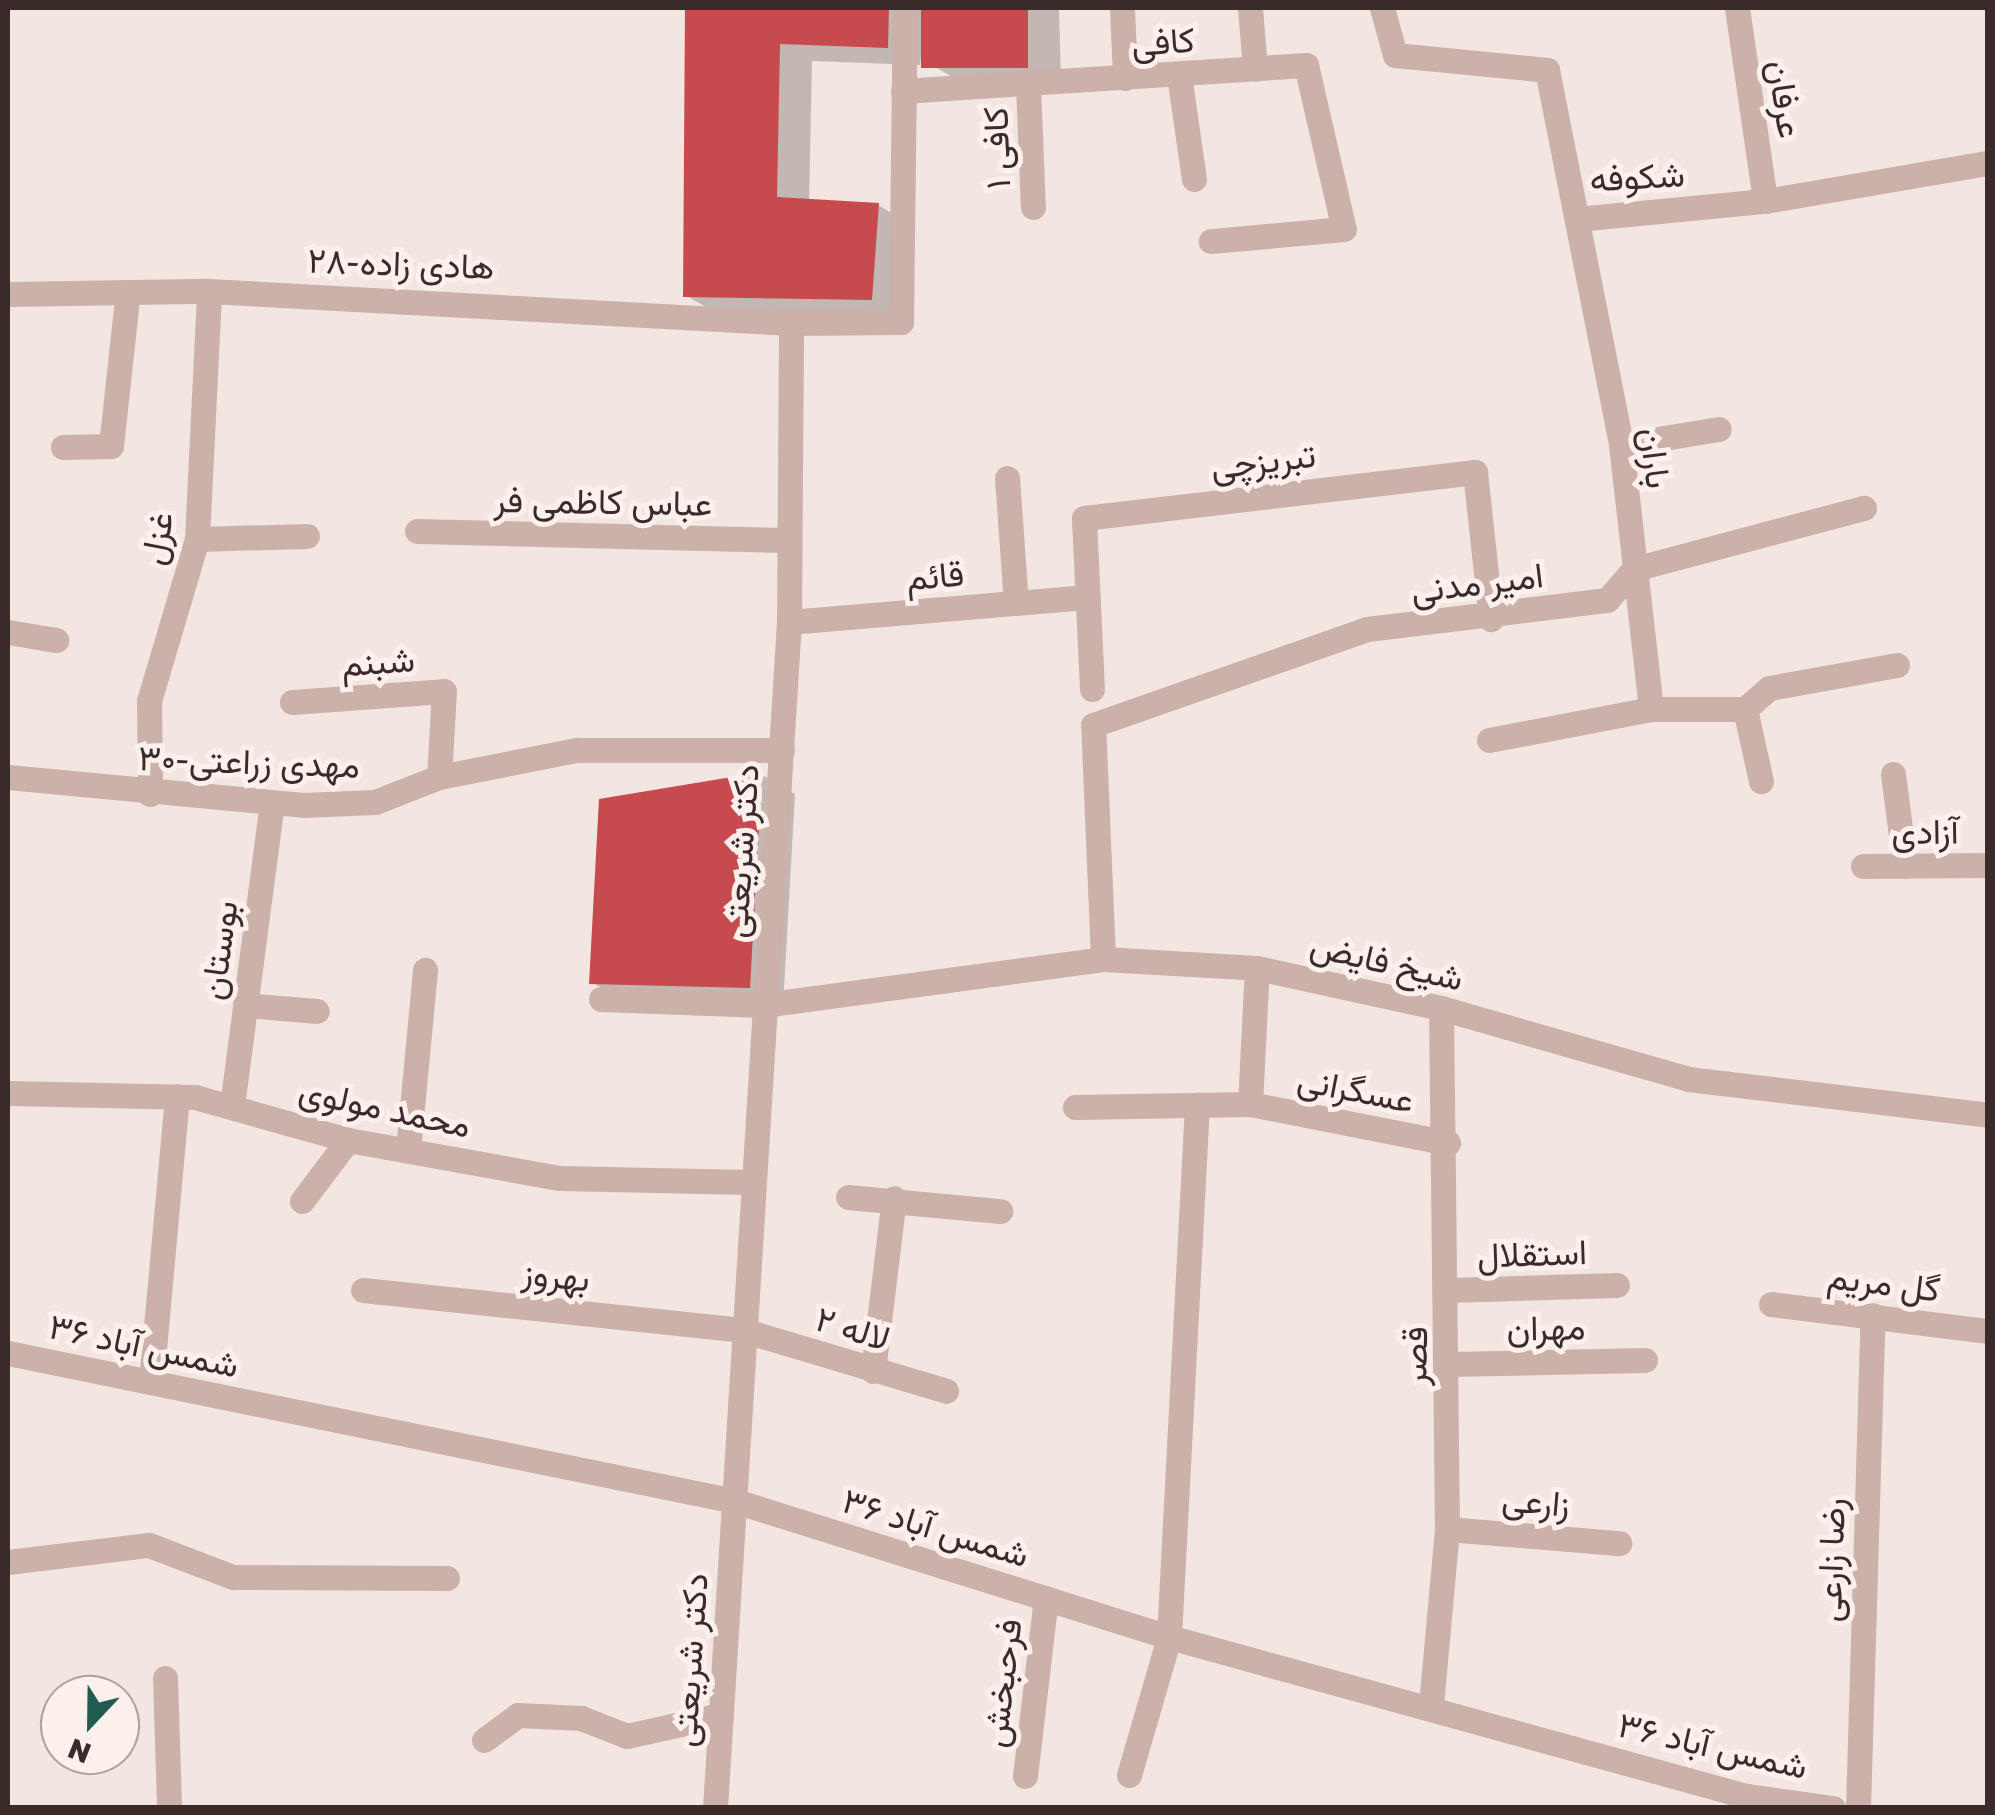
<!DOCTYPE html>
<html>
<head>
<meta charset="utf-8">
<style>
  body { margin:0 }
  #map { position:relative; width:1995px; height:1815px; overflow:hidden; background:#f3e5e0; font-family:"Golos Text",Vazirmatn,sans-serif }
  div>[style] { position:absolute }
  .shadow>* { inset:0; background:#0003 }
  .building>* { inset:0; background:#c74a4e; transform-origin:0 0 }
  .minor>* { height:25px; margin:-12.5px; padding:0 12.5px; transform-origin:12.5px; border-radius:12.5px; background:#ccb1ab }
  .tertiary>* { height:25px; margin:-12.5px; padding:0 12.5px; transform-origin:12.5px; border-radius:12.5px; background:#ccb1ab }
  span { translate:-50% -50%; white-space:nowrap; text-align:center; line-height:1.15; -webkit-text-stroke:10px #fbf0ec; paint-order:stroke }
  .street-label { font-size:35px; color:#3a2b2a }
  .frame { position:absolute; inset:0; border:10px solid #3a2b2a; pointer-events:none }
  .north { position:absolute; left:40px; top:1675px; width:100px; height:100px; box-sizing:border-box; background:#fbf0ec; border:2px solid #aea19e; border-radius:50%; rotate:202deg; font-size:28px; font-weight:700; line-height:40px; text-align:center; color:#3a2b2a }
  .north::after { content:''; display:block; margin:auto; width:35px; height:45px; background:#1f5c4f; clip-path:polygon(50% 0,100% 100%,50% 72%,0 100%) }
</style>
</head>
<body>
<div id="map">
  <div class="shadow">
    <div style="clip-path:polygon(688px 8px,1059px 8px,1061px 84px,964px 84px,932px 65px,925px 19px,920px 65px,812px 61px,809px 201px,878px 205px,910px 224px,904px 317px,718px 314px,685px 295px)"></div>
    <div style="clip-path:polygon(762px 775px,795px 794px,783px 1006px,625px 1001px,591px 982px)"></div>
  </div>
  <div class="building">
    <div style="clip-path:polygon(685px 8px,889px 8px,888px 48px,780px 44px,777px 197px,879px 203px,872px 300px,683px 297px)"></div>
    <div style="left:921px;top:8px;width:107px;height:60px"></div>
    <div style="clip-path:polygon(762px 772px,750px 988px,589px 984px,599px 799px)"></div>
  </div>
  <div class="minor">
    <div style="left:1122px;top:8px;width:70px;rotate:87.5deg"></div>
    <div style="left:1250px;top:8px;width:61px;rotate:85.3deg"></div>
    <div style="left:1382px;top:8px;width:49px;rotate:74.5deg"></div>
    <div style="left:1395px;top:55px;width:153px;rotate:5.6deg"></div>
    <div style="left:1547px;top:70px;width:382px;rotate:78.8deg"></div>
    <div style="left:1621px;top:445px;width:266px;rotate:83.5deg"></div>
    <div style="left:1737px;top:8px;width:195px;rotate:81.7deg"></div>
    <div style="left:1179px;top:75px;width:105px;rotate:81.8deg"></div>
    <div style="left:1028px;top:85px;width:122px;rotate:87.7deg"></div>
    <div style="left:903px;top:91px;width:404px;rotate:-3.7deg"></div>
    <div style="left:1306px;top:65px;width:168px;rotate:77deg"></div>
    <div style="left:1344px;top:229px;width:134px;rotate:174.8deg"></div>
    <div style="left:1577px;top:219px;width:189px;rotate:-5.5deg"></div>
    <div style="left:1765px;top:201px;width:226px;rotate:-9.7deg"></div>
    <div style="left:1621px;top:445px;width:99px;rotate:-9.3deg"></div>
    <div style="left:63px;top:447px;width:48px;rotate:-1.2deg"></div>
    <div style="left:111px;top:446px;width:148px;rotate:-83.8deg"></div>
    <div style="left:1007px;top:478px;width:125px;rotate:85.9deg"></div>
    <div style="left:417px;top:531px;width:371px;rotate:1.4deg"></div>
    <div style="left:197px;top:539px;width:110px;rotate:-1.6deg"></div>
    <div style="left:789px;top:622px;width:299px;rotate:-4.8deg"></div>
    <div style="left:8px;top:632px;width:49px;rotate:9.5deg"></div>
    <div style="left:1092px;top:689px;width:171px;rotate:-92.7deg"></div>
    <div style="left:1084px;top:518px;width:394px;rotate:-6.7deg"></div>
    <div style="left:1475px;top:472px;width:148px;rotate:83.8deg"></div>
    <div style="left:292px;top:702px;width:152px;rotate:-4.1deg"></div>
    <div style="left:444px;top:691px;width:86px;rotate:93.3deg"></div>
    <div style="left:1745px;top:709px;width:74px;rotate:77.5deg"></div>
    <div style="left:1489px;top:740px;width:165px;rotate:-10.8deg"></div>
    <div style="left:1651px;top:709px;width:94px"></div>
    <div style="left:1745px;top:709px;width:32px;rotate:-41deg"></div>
    <div style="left:1769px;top:688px;width:130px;rotate:-10.2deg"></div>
    <div style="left:1893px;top:774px;width:93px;rotate:82.6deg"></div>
    <div style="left:8px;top:777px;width:296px;rotate:5.4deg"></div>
    <div style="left:303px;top:805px;width:72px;rotate:-2.4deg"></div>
    <div style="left:375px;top:802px;width:69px;rotate:-21.3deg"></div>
    <div style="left:439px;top:777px;width:141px;rotate:-11.1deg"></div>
    <div style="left:577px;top:750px;width:205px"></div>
    <div style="left:150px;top:794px;width:93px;rotate:-90.6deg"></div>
    <div style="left:149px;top:701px;width:169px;rotate:-73.5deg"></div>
    <div style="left:197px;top:539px;width:248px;rotate:-87.2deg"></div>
    <div style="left:1863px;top:866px;width:125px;rotate:-0.5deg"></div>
    <div style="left:1103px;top:959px;width:234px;rotate:-92.4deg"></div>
    <div style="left:1093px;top:725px;width:290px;rotate:-19.3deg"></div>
    <div style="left:1367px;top:629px;width:242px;rotate:-6.9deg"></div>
    <div style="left:1607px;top:600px;width:41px;rotate:-48.9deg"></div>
    <div style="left:1634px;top:569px;width:238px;rotate:-14.9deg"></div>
    <div style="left:601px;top:999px;width:162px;rotate:2.1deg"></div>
    <div style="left:245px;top:1005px;width:72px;rotate:4.8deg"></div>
    <div style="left:8px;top:1093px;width:187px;rotate:1.2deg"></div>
    <div style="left:195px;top:1097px;width:159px;rotate:15.7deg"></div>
    <div style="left:348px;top:1140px;width:215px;rotate:10.2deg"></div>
    <div style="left:560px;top:1178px;width:189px;rotate:1.2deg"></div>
    <div style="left:1250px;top:1104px;width:136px;rotate:-87.1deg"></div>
    <div style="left:232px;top:1106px;width:305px;rotate:-82.5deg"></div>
    <div style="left:1075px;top:1107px;width:175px;rotate:-1deg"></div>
    <div style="left:1250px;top:1104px;width:202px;rotate:11.1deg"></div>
    <div style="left:408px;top:1150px;width:181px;rotate:-84.6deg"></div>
    <div style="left:848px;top:1197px;width:153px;rotate:5.3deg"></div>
    <div style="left:302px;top:1201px;width:76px;rotate:-53deg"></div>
    <div style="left:363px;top:1290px;width:381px;rotate:6deg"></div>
    <div style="left:742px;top:1330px;width:213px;rotate:16.6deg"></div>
    <div style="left:1449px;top:1290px;width:168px;rotate:-1.7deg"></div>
    <div style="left:1771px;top:1304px;width:219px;rotate:7.1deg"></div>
    <div style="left:1449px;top:1364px;width:196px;rotate:-1.2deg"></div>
    <div style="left:873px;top:1371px;width:174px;rotate:-83.1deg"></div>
    <div style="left:151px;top:1382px;width:287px;rotate:-84.8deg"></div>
    <div style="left:1447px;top:1529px;width:173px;rotate:4.7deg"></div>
    <div style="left:8px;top:1562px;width:142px;rotate:-6.9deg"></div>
    <div style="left:149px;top:1545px;width:90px;rotate:20.9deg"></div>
    <div style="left:233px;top:1577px;width:214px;rotate:0.3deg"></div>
    <div style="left:165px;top:1678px;width:130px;rotate:88.2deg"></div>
    <div style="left:1431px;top:1705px;width:177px;rotate:-84.8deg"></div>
    <div style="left:1447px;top:1529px;width:521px;rotate:-90.66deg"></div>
    <div style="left:484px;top:1740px;width:42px;rotate:-36.3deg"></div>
    <div style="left:518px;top:1715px;width:63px;rotate:2.7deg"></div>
    <div style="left:581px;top:1718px;width:49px;rotate:21.4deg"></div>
    <div style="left:627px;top:1736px;width:96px;rotate:-12.6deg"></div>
    <div style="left:1129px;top:1775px;width:144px;rotate:-73.8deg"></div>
    <div style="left:1169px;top:1637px;width:533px;rotate:-86.99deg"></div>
    <div style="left:1025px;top:1776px;width:179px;rotate:-83.3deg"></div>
    <div style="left:1858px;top:1808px;width:493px;rotate:-88.3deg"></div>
  </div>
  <div class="tertiary">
    <div style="left:8px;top:294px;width:201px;rotate:-0.9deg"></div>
    <div style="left:209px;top:291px;width:583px;rotate:3.15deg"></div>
    <div style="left:763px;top:1005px;width:343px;rotate:-7.7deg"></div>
    <div style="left:1103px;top:959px;width:154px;rotate:3.3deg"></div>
    <div style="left:1257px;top:968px;width:188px;rotate:12.3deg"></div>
    <div style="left:1441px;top:1008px;width:257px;rotate:16deg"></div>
    <div style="left:1688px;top:1079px;width:302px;rotate:6.8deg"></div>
    <div style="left:8px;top:1353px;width:742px;rotate:11.51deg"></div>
    <div style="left:735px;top:1501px;width:455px;rotate:17.4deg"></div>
    <div style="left:1169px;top:1637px;width:599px;rotate:15.41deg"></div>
    <div style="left:1746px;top:1796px;width:88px;rotate:7.9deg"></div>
    <div style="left:715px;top:1808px;width:1188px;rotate:-86.43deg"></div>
    <div style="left:789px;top:622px;width:299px;rotate:-89.6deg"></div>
    <div style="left:791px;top:323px;width:110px;rotate:-0.5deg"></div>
    <div style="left:901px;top:322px;width:314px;rotate:-89.3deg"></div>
  </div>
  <div class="street-label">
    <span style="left:1163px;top:41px;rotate:-4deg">کافی</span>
    <span style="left:1786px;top:99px;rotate:82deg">عرفان</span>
    <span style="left:996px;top:148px;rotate:-92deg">کافی ۱</span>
    <span style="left:1637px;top:176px;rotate:-3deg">شکوفه</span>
    <span style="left:401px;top:263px;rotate:2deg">۲۸-هادی زاده</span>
    <span style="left:1656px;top:458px;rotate:83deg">باران</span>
    <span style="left:1263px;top:460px;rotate:-7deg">تبریزچی</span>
    <span style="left:603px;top:501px;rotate:1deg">عباس کاظمی فر</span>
    <span style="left:156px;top:538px;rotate:-79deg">غزل</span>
    <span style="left:935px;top:575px;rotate:-5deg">قائم</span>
    <span style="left:1477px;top:582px;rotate:-7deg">امیر مدنی</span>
    <span style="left:378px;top:661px;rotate:-4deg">شبنم</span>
    <span style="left:249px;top:761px;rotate:2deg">۳۰-مهدی زراعتی</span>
    <span style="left:1925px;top:831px;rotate:-1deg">آزادی</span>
    <span style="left:740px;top:851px;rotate:-86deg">دکتر شریعتی</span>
    <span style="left:218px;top:950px;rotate:-82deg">بوستان</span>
    <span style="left:1387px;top:961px;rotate:13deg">شیخ فایض</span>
    <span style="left:1356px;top:1089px;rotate:11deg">عسگرانی</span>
    <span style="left:385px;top:1107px;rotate:12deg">محمد مولوی</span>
    <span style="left:1532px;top:1253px;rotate:-2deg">استقلال</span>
    <span style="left:556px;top:1275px;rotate:6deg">بهروز</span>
    <span style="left:1884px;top:1282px;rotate:7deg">گل مریم</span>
    <span style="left:1546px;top:1327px;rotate:-1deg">مهران</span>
    <span style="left:853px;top:1328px;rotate:17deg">لاله ۲</span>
    <span style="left:144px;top:1345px;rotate:12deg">شمس آباد ۳۶</span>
    <span style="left:1414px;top:1356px;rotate:-89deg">قصر</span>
    <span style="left:1536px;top:1501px;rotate:5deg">زارعی</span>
    <span style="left:936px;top:1527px;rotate:17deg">شمس آباد ۳۶</span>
    <span style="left:1830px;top:1560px;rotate:-88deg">رضا زارعی</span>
    <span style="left:689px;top:1660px;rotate:-86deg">دکتر شریعتی</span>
    <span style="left:1001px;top:1683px;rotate:-83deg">فرحبخش</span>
    <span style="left:1713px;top:1745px;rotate:13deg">شمس آباد ۳۶</span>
  </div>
  <div class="frame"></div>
  <div class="north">N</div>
</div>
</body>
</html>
